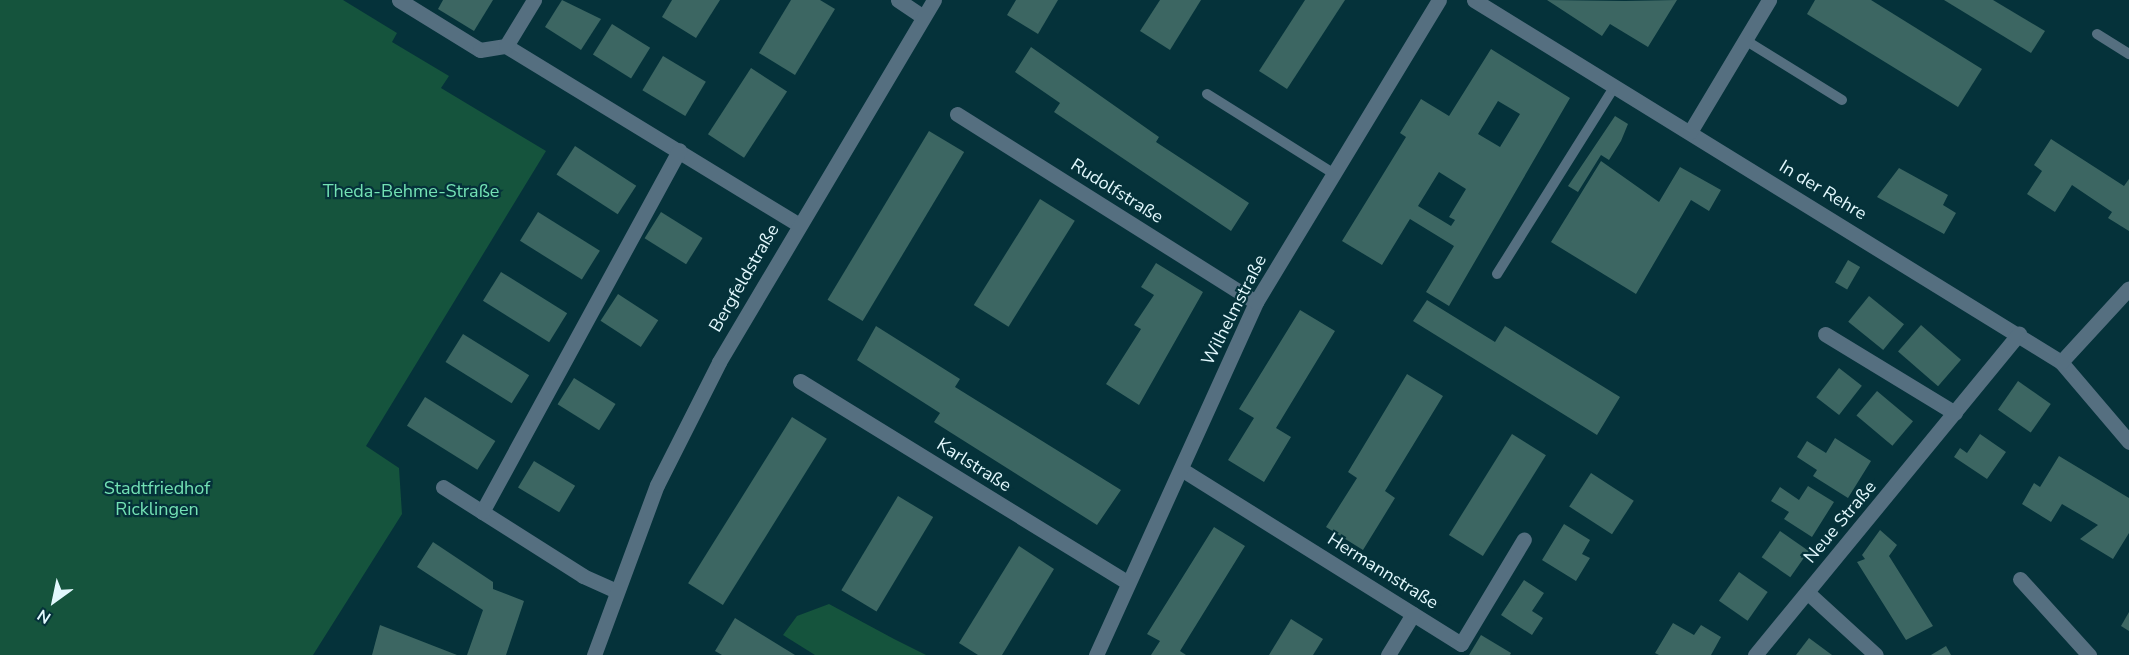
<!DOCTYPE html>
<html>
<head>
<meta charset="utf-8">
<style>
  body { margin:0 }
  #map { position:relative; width:2129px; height:655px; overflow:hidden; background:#05323a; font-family:"Nunito Sans",sans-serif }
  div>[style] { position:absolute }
  .green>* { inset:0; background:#15543d }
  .building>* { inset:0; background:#3c6662; transform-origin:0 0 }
  .service>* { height:10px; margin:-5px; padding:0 5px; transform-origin:5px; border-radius:5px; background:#556f80 }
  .minor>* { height:15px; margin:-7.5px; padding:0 7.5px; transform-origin:7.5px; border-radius:7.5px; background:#556f80 }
  .tertiary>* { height:15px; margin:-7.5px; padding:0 7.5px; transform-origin:7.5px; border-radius:7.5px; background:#556f80 }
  span { translate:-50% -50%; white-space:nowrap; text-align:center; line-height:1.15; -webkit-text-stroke:4.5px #05323a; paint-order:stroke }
  .street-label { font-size:18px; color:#e2f8fd }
  .park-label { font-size:18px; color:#73e1b4 }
  .north { position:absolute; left:24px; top:571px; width:60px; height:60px; -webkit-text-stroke:4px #05323a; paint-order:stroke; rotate:213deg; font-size:16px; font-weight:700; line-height:24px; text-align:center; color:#e2f8fd }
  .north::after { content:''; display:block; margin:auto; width:21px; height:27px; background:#e2f8fd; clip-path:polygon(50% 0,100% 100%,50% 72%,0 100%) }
</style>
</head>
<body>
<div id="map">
  <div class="green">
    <div style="clip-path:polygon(0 0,343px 0,397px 33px,392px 42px,449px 76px,441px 88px,546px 151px,366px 446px,399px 468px,402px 514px,313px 655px,0 655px)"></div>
    <div style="clip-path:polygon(829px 604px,894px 639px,926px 655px,815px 655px,783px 635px,797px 616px)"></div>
  </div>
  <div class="building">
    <div style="clip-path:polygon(443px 0,493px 0,474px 31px,438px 9px)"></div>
    <div style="clip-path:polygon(562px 0,601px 19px,581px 50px,545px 27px)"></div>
    <div style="clip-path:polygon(672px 0,720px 0,696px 38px,662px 17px)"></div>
    <div style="clip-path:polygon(791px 0,820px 0,835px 9px,795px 75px,759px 53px)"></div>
    <div style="clip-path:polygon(1016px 0,1058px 0,1038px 34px,1007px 15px)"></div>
    <div style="clip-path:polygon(1160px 0,1201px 0,1170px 50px,1140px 31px)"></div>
    <div style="clip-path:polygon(1305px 0,1345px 0,1287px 89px,1259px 71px)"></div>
    <div style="clip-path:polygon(1547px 0,1625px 1px,1677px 0,1648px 47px,1610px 24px,1602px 36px)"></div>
    <div style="clip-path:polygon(1815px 0,1871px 0,1982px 69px,1958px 107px,1807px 14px)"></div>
    <div style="clip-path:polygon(1944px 0,1993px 0,2045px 31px,2031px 53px)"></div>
    <div style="left:612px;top:24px;width:45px;height:36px;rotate:32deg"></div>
    <div style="clip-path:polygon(1031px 47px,1159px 137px,1156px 142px,1249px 203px,1231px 231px,1054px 112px,1060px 103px,1015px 72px)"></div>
    <div style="clip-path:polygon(evenodd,1491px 49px,1570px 98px,1449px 306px,1426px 292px,1454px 246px,1410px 219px,1382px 265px,1342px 241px,1406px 137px,1400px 133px,1421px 99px,1449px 116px,1491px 49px,1498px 101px,1520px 114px,1500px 147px,1478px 134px,1498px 101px,1491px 49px,1439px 172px,1466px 189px,1449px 217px,1455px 220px,1451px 226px,1418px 206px,1439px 172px)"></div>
    <div style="left:663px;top:56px;width:50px;height:40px;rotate:31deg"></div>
    <div style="left:751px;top:68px;width:43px;height:79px;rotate:33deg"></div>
    <div style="clip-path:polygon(1615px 116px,1628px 124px,1621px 141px,1609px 160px,1601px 155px,1578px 192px,1568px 186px)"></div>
    <div style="left:929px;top:131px;width:41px;height:197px;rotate:31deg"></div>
    <div style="clip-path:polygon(2051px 139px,2124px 186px,2129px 179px,2129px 231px,2108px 218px,2112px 212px,2072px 185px,2055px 212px,2027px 194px,2042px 171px,2034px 165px)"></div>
    <div style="left:575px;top:146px;width:73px;height:34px;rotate:33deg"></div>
    <div style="clip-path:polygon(1601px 161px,1659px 202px,1680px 167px,1721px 190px,1709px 211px,1691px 200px,1636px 294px,1551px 242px)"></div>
    <div style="clip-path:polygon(1899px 168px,1948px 195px,1943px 205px,1956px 213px,1944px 234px,1877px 197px)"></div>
    <div style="left:1040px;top:199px;width:41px;height:125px;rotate:32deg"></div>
    <div style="left:538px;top:212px;width:73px;height:34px;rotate:32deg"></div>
    <div style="left:661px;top:212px;width:49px;height:31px;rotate:32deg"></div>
    <div style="left:1848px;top:260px;width:14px;height:26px;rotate:30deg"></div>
    <div style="clip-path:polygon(1156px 263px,1203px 292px,1139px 405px,1106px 384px,1141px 329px,1134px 325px,1154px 295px,1141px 287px)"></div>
    <div style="left:501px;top:272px;width:78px;height:34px;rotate:32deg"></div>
    <div style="left:618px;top:294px;width:48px;height:32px;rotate:33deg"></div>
    <div style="left:1869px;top:296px;width:45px;height:33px;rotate:39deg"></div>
    <div style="clip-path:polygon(1427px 300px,1495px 342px,1505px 326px,1620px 397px,1597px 435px,1413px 321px)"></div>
    <div style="clip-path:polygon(1300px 310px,1335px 331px,1276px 428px,1291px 437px,1264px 482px,1228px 460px,1254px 418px,1239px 409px)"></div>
    <div style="left:1921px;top:325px;width:53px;height:35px;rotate:41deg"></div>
    <div style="clip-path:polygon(876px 326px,960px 379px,955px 387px,1121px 490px,1097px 525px,934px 422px,940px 413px,857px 360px)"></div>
    <div style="left:463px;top:334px;width:78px;height:33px;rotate:32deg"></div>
    <div style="left:1839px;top:368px;width:29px;height:37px;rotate:38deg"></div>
    <div style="clip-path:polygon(1407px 374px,1443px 396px,1385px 491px,1395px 498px,1363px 550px,1326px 527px,1357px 478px,1348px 472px)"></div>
    <div style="left:574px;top:378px;width:49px;height:31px;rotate:32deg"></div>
    <div style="left:2018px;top:381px;width:40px;height:35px;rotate:35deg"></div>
    <div style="left:1877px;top:391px;width:47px;height:32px;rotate:40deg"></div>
    <div style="left:425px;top:397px;width:83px;height:34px;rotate:32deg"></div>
    <div style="left:792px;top:417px;width:41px;height:196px;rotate:32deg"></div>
    <div style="left:1512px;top:434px;width:40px;height:119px;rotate:32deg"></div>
    <div style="clip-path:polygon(1980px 434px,2006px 452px,1987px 479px,1954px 457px,1960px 448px,1967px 453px)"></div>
    <div style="clip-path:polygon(1835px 438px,1871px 461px,1848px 498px,1813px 476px,1817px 470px,1797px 457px,1807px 441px,1826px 453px)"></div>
    <div style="clip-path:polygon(2059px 456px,2129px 498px,2129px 533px,2113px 559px,2080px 539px,2098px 525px,2062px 504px,2051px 522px,2022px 504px,2034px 483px,2040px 487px)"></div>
    <div style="left:534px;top:461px;width:48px;height:31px;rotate:31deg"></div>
    <div style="left:1591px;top:473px;width:51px;height:40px;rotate:33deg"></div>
    <div style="clip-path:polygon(1808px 486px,1834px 502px,1812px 537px,1784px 519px,1789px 512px,1771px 501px,1780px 487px,1799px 500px)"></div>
    <div style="left:898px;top:496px;width:41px;height:110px;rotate:31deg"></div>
    <div style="clip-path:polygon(1564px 524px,1590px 540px,1582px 554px,1590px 558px,1576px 581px,1542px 560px)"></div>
    <div style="clip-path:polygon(1214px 527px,1245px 546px,1180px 651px,1186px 655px,1151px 655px,1160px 641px,1147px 634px)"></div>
    <div style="clip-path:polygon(1880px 530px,1897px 545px,1889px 556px,1933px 626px,1906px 640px,1857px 562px,1865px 559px,1862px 555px)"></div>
    <div style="left:1780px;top:531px;width:35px;height:32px;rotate:35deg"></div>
    <div style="clip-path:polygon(433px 542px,493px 582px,493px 589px,524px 601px,506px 655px,467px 655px,483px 610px,417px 567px)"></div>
    <div style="clip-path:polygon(1019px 546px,1054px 569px,1002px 655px,978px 655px,959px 643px)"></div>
    <div style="left:1739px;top:572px;width:35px;height:35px;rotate:35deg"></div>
    <div style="clip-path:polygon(1524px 580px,1544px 593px,1532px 611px,1543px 618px,1532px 635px,1501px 615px)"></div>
    <div style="clip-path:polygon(2129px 612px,2129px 631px,2121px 626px)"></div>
    <div style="clip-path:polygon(735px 618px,795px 655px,722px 655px,715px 651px)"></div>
    <div style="clip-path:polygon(1291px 619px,1323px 639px,1313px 655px,1269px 655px)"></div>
    <div style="clip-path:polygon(1673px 623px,1694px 635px,1701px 625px,1721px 637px,1711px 655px,1659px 655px,1655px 653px)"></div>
    <div style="clip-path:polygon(380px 625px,457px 655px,372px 655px)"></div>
    <div style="clip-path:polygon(1481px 635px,1511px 653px,1510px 655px,1469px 655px)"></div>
    <div style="clip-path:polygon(1809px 638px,1832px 655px,1796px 655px)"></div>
    <div style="clip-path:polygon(1946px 646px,1951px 655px,1931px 655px)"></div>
  </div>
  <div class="service">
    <div style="left:2097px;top:34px;width:38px;rotate:32deg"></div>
    <div style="left:1745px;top:40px;width:114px;rotate:31.7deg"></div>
    <div style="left:1207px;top:94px;width:149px;rotate:32.1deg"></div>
    <div style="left:1497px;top:274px;width:222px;rotate:-57.9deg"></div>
  </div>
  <div class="minor">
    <div style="left:399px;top:0;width:95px;rotate:31.7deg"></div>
    <div style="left:480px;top:50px;width:26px;rotate:-9deg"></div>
    <div style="left:506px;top:46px;width:342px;rotate:31.4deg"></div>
    <div style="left:898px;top:0;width:30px;rotate:34deg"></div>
    <div style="left:1474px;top:0;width:690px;rotate:31.66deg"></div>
    <div style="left:2061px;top:362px;width:105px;rotate:49.6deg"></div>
    <div style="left:506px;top:46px;width:54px;rotate:-58.7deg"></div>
    <div style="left:957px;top:114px;width:353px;rotate:32.2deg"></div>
    <div style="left:1690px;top:132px;width:154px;rotate:-59.1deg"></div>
    <div style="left:1825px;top:334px;width:152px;rotate:31.3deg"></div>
    <div style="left:2061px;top:362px;width:100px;rotate:-47.4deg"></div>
    <div style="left:800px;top:381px;width:385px;rotate:31.6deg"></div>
    <div style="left:1181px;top:469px;width:330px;rotate:32deg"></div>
    <div style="left:1461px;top:644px;width:122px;rotate:-59deg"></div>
    <div style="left:443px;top:487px;width:166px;rotate:32.4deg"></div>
    <div style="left:583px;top:576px;width:37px;rotate:24deg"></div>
    <div style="left:482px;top:512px;width:412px;rotate:-61.4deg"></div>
    <div style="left:2020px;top:579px;width:103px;rotate:47.8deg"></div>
    <div style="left:1807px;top:592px;width:93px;rotate:42.4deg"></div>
    <div style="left:1096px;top:655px;width:388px;rotate:-65.6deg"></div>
    <div style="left:1256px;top:302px;width:353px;rotate:-58.8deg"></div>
    <div style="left:1388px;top:655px;width:48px;rotate:-58.6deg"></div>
    <div style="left:1755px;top:655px;width:416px;rotate:-50.6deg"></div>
  </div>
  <div class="tertiary">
    <div style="left:594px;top:655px;width:181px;rotate:-69.7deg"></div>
    <div style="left:657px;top:485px;width:138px;rotate:-63.2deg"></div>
    <div style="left:719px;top:362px;width:421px;rotate:-59.3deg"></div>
  </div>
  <div class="street-label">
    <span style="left:1823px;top:190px;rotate:31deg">In der Rehre</span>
    <span style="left:1117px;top:191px;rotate:32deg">Rudolfstraße</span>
    <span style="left:744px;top:278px;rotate:-60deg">Bergfeldstraße</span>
    <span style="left:1234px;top:310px;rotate:-63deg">Wilhelmstraße</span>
    <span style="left:974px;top:465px;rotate:32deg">Karlstraße</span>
    <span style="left:1840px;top:522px;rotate:-50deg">Neue Straße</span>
    <span style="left:1383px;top:571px;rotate:32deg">Hermannstraße</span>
  </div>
  <div class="park-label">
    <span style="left:411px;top:191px">Theda-Behme-Straße</span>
    <span style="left:157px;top:499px">Stadtfriedhof<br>Ricklingen</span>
  </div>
  <div class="north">N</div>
</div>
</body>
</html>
